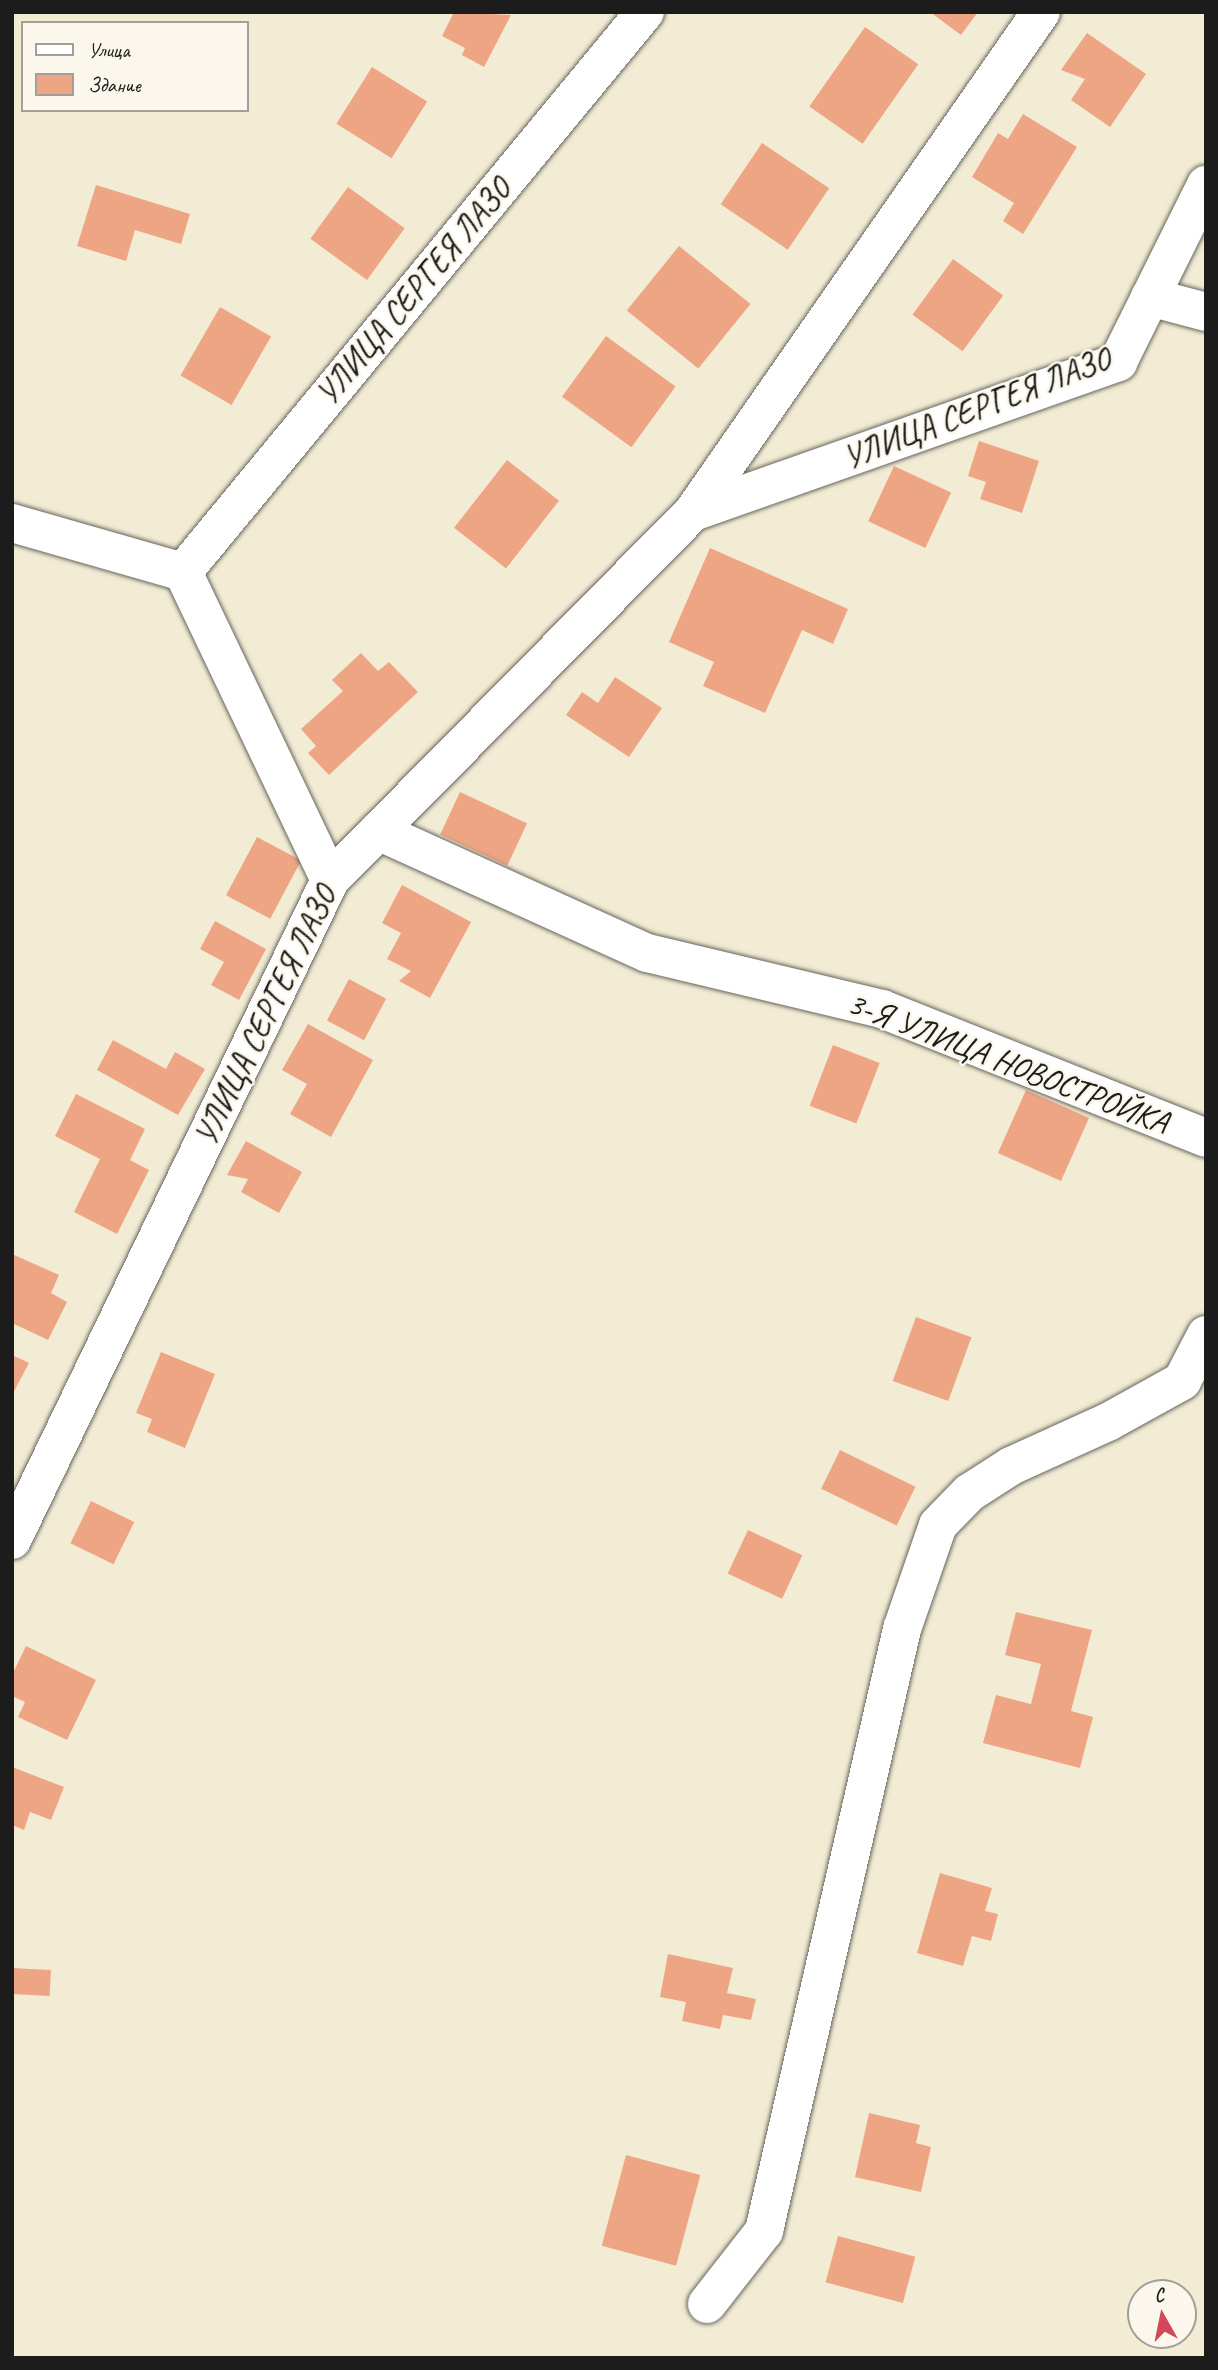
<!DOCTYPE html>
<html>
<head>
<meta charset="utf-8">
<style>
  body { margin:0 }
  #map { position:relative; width:1218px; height:2370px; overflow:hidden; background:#f3ecd5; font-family:Caveat,sans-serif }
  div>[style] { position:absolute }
  .building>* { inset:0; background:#eea584; transform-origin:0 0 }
  .roads { filter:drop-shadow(0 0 2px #67655d) drop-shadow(0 0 2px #67655d) }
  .minor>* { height:38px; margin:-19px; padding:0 19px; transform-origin:19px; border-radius:19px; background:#fff }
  span { translate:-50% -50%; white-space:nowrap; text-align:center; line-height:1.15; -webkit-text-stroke:5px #fbf7ec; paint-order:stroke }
  .street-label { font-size:33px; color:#1c1c1c }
  .frame { position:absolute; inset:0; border:14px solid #1c1c1c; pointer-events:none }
  .legend { position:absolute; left:21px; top:21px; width:228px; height:91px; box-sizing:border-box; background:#fbf7ec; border:2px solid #a29f99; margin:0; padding:9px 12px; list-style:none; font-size:21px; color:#1c1c1c }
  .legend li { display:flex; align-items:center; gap:14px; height:35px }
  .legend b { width:35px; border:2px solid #a29f99 }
  .north { position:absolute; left:1127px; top:2279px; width:70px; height:70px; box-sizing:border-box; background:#fbf7ec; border:2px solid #a29f99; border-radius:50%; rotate:351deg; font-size:19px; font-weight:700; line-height:28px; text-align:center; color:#1c1c1c }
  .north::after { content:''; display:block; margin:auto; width:24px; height:32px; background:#d1495b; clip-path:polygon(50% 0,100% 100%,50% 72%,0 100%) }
</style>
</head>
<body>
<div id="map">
  <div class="building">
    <div style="clip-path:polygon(454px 12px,511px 15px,484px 67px,462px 55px,465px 48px,442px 36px)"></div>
    <div style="clip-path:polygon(930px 12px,978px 12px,961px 35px)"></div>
    <div style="left:865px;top:27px;width:65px;height:97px;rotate:35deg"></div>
    <div style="clip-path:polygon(1087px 33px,1146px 74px,1110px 127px,1071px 100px,1085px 79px,1061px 70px)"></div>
    <div style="left:372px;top:67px;width:65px;height:67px;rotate:32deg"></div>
    <div style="clip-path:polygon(1023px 114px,1077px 147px,1023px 234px,1003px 221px,1014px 203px,972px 177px,998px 133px,1008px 139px)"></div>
    <div style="left:762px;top:143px;width:81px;height:74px;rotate:34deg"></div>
    <div style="clip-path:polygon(96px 185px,190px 214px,181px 244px,135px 230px,126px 261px,77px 246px)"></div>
    <div style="left:348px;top:187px;width:70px;height:64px;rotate:36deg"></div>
    <div style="left:679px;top:246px;width:92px;height:83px;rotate:39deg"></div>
    <div style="left:953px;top:259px;width:62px;height:69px;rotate:36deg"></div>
    <div style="left:220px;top:307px;width:59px;height:79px;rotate:30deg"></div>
    <div style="left:606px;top:336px;width:86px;height:75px;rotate:36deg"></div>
    <div style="clip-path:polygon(979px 441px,1039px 461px,1022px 513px,980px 499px,986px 482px,968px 476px)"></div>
    <div style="left:507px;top:460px;width:66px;height:86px;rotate:38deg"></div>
    <div style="left:894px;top:466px;width:63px;height:61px;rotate:25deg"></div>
    <div style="clip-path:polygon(710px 548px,848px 609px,833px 644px,802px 630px,765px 713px,703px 686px,714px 662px,669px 642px)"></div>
    <div style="clip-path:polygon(361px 653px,378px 671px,389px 662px,418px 692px,329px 775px,308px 753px,316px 746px,301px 729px,343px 691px,332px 680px)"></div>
    <div style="clip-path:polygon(615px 677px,662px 708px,629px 757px,566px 715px,582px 692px,598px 703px)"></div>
    <div style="left:460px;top:792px;width:74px;height:47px;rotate:25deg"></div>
    <div style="left:257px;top:837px;width:50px;height:66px;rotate:28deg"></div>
    <div style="clip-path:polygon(402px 885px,471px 922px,430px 998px,399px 981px,411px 971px,387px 959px,401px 933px,382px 923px)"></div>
    <div style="clip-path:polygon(215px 921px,266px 949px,239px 1000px,211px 985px,224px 962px,200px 949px)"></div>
    <div style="left:349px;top:979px;width:42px;height:47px;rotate:28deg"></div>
    <div style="clip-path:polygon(308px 1024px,373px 1060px,331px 1137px,290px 1114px,307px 1084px,282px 1070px)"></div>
    <div style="clip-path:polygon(113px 1040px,166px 1069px,175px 1052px,205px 1069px,178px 1115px,97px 1070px)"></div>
    <div style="left:833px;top:1045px;width:50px;height:65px;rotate:21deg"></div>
    <div style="left:1026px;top:1090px;width:69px;height:69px;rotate:24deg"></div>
    <div style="clip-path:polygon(76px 1094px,145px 1129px,130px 1160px,149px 1170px,117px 1234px,74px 1212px,100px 1159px,55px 1136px)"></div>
    <div style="clip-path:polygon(246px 1141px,302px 1172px,279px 1213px,241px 1192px,248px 1179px,227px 1175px)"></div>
    <div style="clip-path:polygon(12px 1254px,59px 1275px,51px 1293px,67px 1302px,48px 1340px,12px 1323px)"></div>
    <div style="left:916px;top:1317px;width:59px;height:68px;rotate:20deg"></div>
    <div style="clip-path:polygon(161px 1352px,215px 1374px,185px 1448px,147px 1432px,152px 1419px,136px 1413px)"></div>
    <div style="clip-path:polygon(12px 1355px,29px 1363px,12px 1395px)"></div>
    <div style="left:840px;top:1450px;width:84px;height:43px;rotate:26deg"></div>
    <div style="left:91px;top:1501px;width:48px;height:47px;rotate:26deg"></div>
    <div style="left:748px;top:1530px;width:60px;height:48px;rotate:25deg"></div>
    <div style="clip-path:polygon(1016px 1612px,1092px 1630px,1071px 1711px,1093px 1717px,1080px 1768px,983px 1743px,996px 1695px,1031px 1704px,1041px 1664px,1005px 1655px)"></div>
    <div style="clip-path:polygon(26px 1646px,96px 1680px,67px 1740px,18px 1717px,25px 1702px,12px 1696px,12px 1675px)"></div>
    <div style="clip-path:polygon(12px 1767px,64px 1787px,51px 1820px,30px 1812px,24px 1830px,12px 1825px)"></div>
    <div style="clip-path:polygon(940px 1873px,992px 1888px,985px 1911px,998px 1914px,991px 1941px,972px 1936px,963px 1966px,917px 1953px)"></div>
    <div style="clip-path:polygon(668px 1954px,733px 1968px,727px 1993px,756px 1999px,751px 2020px,723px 2015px,720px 2029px,682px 2021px,686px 2002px,660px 1997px)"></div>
    <div style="left:12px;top:1968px;width:39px;height:26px;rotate:3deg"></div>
    <div style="clip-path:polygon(869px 2113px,920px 2125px,916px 2143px,931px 2147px,921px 2192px,855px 2177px)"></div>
    <div style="left:626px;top:2155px;width:77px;height:94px;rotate:15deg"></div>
    <div style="left:838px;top:2236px;width:80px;height:48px;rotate:15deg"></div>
  </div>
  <div class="roads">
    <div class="minor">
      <div style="left:1150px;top:297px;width:58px;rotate:15deg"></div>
      <div style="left:693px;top:512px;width:451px;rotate:-19.4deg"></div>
      <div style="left:1118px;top:362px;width:198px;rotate:-63.6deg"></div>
      <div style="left:12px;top:523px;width:178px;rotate:16deg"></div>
      <div style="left:183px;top:572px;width:341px;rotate:64.5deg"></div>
      <div style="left:183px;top:572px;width:726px;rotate:-50.48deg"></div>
      <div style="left:378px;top:831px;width:295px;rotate:24.4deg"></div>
      <div style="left:647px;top:953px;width:242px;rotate:13.4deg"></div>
      <div style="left:882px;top:1009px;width:349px;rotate:21.7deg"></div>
      <div style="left:12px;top:1540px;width:733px;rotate:-64.27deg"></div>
      <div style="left:330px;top:880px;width:517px;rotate:-45.39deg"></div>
      <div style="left:693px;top:512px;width:609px;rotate:-55.16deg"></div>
      <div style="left:707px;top:2304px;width:93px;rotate:-52deg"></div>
      <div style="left:764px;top:2231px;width:618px;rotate:-77.09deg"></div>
      <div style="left:902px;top:1629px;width:110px;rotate:-70.9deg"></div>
      <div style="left:938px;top:1525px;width:45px;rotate:-45.9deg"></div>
      <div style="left:969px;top:1493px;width:50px;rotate:-32.7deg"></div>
      <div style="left:1011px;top:1466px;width:107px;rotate:-24.4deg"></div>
      <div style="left:1108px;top:1422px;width:85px;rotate:-29deg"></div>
      <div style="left:1182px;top:1381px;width:52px;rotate:-62.4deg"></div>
    </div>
  </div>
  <div class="street-label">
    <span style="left:414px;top:292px;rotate:-50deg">УЛИЦА СЕРГЕЯ ЛАЗО</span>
    <span style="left:977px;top:409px;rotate:-21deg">УЛИЦА СЕРГЕЯ ЛАЗО</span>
    <span style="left:266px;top:1016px;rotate:-64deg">УЛИЦА СЕРГЕЯ ЛАЗО</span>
    <span style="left:1008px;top:1063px;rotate:21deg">3-Я УЛИЦА НОВОСТРОЙКА</span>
  </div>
  <div class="frame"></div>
  <ul class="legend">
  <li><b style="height:9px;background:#fff"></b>Улица</li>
  <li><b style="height:19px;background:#eea584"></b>Здание</li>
  </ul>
  <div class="north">С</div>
</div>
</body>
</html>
